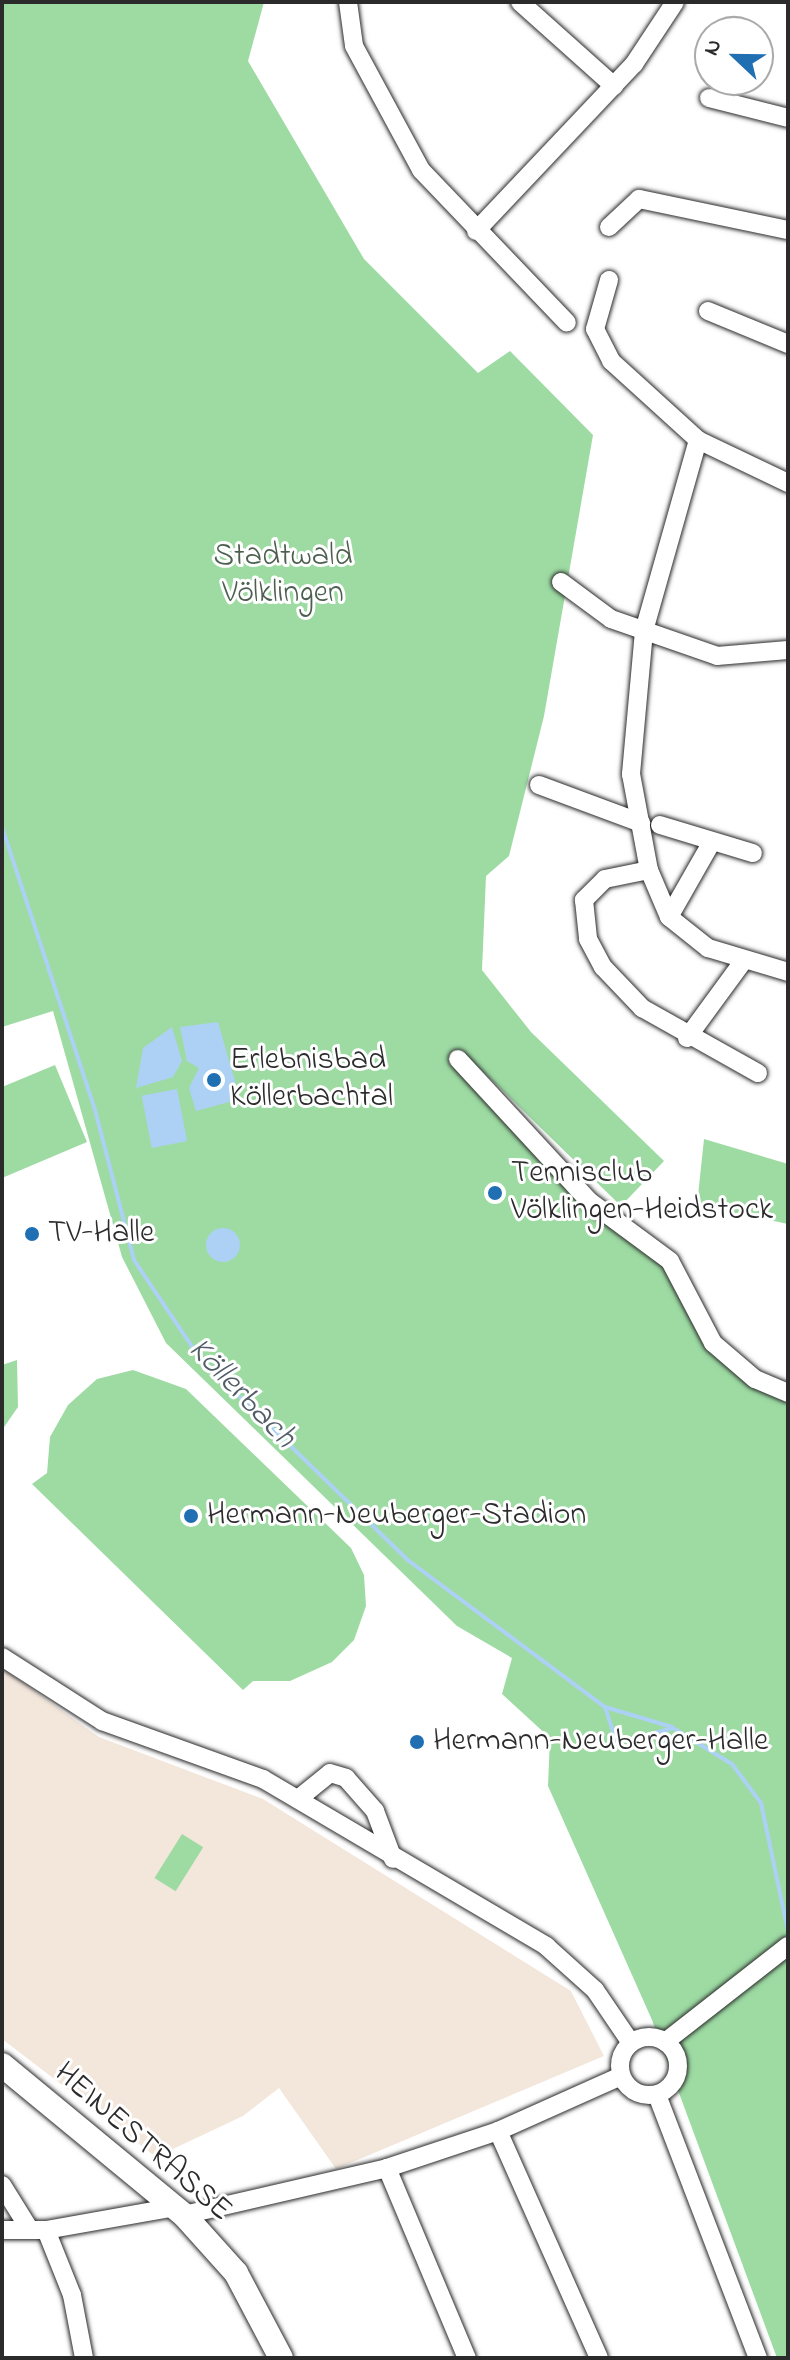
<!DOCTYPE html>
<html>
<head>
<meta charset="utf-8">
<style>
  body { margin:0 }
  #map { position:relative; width:790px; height:2360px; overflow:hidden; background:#fff; font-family:"Indie Flower",sans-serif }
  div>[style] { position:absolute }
  .built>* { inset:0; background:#f3e7dc }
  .green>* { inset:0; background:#9ddba3; transform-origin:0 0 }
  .water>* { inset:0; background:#add1f5; transform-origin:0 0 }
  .round { border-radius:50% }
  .stream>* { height:4px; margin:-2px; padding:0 2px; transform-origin:2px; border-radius:2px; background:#add1f5 }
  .roads { filter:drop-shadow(0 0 2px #2b2b2b) drop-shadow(0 0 2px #2b2b2b) }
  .minor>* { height:18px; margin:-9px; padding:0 9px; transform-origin:9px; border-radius:9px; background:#fff }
  .minor>.ring { margin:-9px; padding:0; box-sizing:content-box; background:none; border:18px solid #fff; border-radius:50% }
  .major>* { height:24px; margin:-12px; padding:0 12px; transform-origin:12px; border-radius:12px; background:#fff }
  .dots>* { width:22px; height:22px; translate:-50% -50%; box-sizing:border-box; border:4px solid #fff; border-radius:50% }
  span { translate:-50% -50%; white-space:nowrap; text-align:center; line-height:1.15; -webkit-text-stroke:6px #fff; paint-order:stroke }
  .park-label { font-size:32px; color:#4d604f }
  .poi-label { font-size:32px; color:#2b2b2b }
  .left { translate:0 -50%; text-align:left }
  .street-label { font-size:32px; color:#2b2b2b }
  .water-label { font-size:34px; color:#525d68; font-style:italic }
  .frame { position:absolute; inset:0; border:4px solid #2b2b2b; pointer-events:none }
  .north { position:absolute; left:694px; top:16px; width:80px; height:80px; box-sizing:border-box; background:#fff; border:2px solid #aaa; border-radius:50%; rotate:292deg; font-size:22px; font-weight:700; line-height:32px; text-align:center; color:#2b2b2b }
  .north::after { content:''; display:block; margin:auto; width:28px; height:36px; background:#1f6fb2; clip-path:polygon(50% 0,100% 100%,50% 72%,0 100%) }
</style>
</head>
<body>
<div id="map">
  <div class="built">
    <div style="clip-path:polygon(2px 1668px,99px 1737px,263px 1799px,571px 1991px,604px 2056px,336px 2169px,279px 2088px,243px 2116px,156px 2157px,2px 2039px)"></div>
  </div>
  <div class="green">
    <div style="clip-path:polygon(2px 2px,264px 2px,248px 61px,364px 259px,478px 373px,510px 351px,593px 435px,544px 716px,509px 856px,486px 876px,482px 970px,531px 1032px,664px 1161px,621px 1206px,466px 1055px,453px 1052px,589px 1201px,670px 1261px,713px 1343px,788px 1403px,788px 2358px,777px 2358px,652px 2020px,548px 1786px,550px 1738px,502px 1694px,512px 1658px,457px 1626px,166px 1343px,122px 1257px,53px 1011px,2px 1027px)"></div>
    <div style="clip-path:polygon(55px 1065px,87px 1142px,2px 1178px,2px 1087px)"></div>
    <div style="clip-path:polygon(704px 1139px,788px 1164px,788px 1224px,697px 1205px)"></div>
    <div style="clip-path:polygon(17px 1360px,18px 1407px,2px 1430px,2px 1365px)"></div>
    <div style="clip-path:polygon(133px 1370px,186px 1389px,351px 1548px,364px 1575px,366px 1606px,354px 1640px,332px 1662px,290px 1681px,253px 1681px,243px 1690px,32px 1484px,47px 1473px,50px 1437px,68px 1405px,97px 1379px)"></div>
    <div style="left:182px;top:1834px;width:25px;height:52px;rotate:32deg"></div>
  </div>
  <div class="water">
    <div style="clip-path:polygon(218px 1022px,240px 1099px,196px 1111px,189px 1088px,199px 1068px,187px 1061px,180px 1027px)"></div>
    <div style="clip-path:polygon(172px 1027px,182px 1061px,173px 1077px,136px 1088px,143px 1048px)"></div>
    <div style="left:177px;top:1089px;width:53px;height:36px;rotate:79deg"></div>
    <div class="round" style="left:206px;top:1228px;width:34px;height:34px"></div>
  </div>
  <div class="stream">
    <div style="left:2px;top:827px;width:298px;rotate:71.8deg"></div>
    <div style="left:95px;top:1110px;width:155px;rotate:75.4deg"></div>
    <div style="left:134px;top:1260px;width:117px;rotate:56.2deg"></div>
    <div style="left:199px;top:1357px;width:293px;rotate:44.2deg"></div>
    <div style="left:409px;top:1561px;width:244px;rotate:36.7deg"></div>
    <div style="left:605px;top:1707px;width:38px;rotate:72deg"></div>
    <div style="left:617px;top:1743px;width:58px;rotate:-15deg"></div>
    <div style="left:673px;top:1728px;width:69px;rotate:31.4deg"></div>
    <div style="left:732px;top:1764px;width:49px;rotate:53.4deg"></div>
    <div style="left:761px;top:1803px;width:131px;rotate:78.1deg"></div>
    <div style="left:605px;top:1707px;width:70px;rotate:16.6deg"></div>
  </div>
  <div class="roads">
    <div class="minor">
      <div style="left:348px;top:2px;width:44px;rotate:82.2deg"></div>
      <div style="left:354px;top:46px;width:141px;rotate:61.6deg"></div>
      <div style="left:421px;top:170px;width:211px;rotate:46.3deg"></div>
      <div style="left:520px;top:2px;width:126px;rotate:41.8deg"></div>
      <div style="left:709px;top:98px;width:81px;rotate:14.2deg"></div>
      <div style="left:609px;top:227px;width:41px;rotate:-43deg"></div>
      <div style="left:639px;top:199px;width:152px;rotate:11.8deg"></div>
      <div style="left:476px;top:231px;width:230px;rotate:-46.6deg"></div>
      <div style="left:634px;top:64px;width:74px;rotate:-56.5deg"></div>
      <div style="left:609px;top:280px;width:51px;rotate:105.9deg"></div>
      <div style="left:595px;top:329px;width:36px;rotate:63deg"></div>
      <div style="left:611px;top:361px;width:118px;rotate:42.2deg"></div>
      <div style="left:698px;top:440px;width:100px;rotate:25.5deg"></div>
      <div style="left:708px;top:311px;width:87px;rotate:22.4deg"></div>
      <div style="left:698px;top:440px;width:198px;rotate:105.8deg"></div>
      <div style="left:644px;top:631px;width:144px;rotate:95.2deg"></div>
      <div style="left:631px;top:774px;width:98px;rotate:79.4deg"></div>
      <div style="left:649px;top:870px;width:51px;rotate:66.9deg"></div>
      <div style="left:669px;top:917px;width:50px;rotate:38.5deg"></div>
      <div style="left:708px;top:948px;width:84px;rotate:16.7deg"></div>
      <div style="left:561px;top:582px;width:62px;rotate:36.5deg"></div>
      <div style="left:611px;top:619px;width:112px;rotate:19.2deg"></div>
      <div style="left:717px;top:656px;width:71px;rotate:-4.8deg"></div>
      <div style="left:539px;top:785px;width:109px;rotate:20.4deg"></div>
      <div style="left:660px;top:825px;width:97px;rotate:16.8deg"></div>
      <div style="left:649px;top:870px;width:45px;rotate:168.4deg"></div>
      <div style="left:605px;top:879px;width:30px;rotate:135deg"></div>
      <div style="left:584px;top:900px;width:39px;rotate:84deg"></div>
      <div style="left:588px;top:939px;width:32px;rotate:62deg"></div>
      <div style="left:603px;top:967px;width:57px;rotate:46.4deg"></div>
      <div style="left:642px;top:1008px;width:133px;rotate:29.3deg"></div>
      <div style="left:669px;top:917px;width:83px;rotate:-60.3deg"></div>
      <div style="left:687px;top:1038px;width:97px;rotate:-53.8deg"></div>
      <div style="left:458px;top:1059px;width:193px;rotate:47.3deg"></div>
      <div style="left:589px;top:1201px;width:101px;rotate:36.5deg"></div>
      <div style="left:670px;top:1261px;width:93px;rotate:62.3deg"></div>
      <div style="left:713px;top:1343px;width:55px;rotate:40.6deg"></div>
      <div style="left:755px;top:1379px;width:36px;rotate:23deg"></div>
      <div style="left:2px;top:1657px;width:119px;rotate:32.6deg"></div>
      <div style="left:102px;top:1721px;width:171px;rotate:19.8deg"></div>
      <div style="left:263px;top:1779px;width:329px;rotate:30.5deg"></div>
      <div style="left:546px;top:1946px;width:66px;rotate:41.9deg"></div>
      <div style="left:595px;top:1990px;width:64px;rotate:55.8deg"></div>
      <div style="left:298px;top:1799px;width:41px;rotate:-39.1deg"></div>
      <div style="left:330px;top:1773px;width:17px;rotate:17deg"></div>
      <div style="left:346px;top:1778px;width:44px;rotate:48.7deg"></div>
      <div style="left:375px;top:1811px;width:51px;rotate:69.4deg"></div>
      <div class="ring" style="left:620px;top:2037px;width:40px;height:40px"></div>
      <div style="left:665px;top:2042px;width:156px;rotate:-38deg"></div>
      <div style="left:657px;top:2095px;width:282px;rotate:69deg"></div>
      <div style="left:498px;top:2131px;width:248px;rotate:66deg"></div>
      <div style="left:387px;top:2168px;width:206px;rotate:67.2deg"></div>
      <div style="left:2px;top:2185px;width:53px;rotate:58.1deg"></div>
      <div style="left:184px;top:2215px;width:208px;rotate:-13deg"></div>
      <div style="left:387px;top:2168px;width:117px;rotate:-18.4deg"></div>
      <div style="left:498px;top:2131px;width:135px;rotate:-24.1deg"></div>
      <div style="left:2px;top:2230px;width:44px"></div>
      <div style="left:46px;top:2230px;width:131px;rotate:-10.1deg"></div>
      <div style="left:46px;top:2230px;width:70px;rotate:68.2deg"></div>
      <div style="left:72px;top:2295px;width:64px;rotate:79.2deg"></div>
    </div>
    <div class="major">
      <div style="left:2px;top:2065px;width:236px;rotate:39.5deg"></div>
      <div style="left:184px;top:2215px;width:78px;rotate:48.1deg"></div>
      <div style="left:236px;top:2273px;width:96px;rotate:62.1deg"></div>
    </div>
  </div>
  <div class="dots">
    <div style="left:214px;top:1080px;background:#1f6fb2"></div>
    <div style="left:495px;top:1193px;background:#1f6fb2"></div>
    <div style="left:32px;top:1234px;background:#1f6fb2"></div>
    <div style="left:191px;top:1516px;background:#1f6fb2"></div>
    <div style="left:417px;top:1742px;background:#1f6fb2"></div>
  </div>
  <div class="park-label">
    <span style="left:283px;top:576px">Stadtwald<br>Völklingen</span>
  </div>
  <div class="poi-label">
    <span class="left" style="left:230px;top:1080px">Erlebnisbad<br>Köllerbachtal</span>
    <span class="left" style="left:511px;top:1193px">Tennisclub<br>Völklingen-Heidstock</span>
    <span class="left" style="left:48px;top:1234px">TV-Halle</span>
    <span class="left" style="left:207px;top:1516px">Hermann-Neuberger-Stadion</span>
    <span class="left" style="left:433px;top:1742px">Hermann-Neuberger-Halle</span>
  </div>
  <div class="street-label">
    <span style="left:142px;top:2143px;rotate:41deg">HEINESTRASSE</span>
  </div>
  <div class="water-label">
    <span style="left:241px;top:1394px;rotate:46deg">Köllerbach</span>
  </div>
  <div class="frame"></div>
  <div class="north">N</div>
</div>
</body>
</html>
